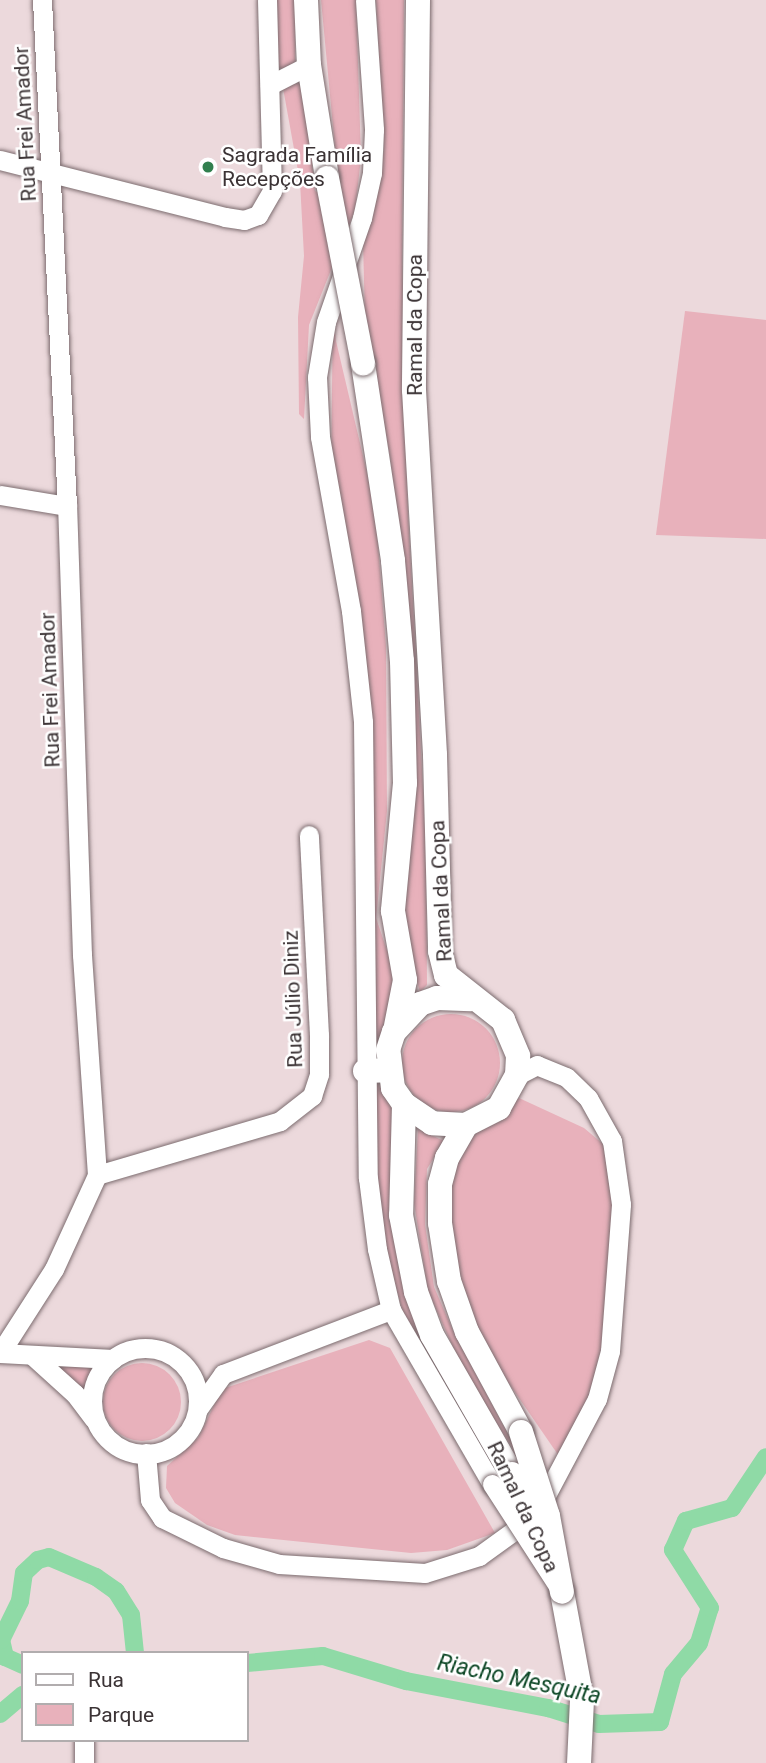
<!DOCTYPE html>
<html>
<head>
<meta charset="utf-8">
<style>
  body { margin:0 }
  #map { position:relative; width:766px; height:1763px; overflow:hidden; background:#ecd9dc; font-family:Roboto,sans-serif }
  div>[style] { position:absolute }
  .green>* { inset:0; background:#e8b1bb; transform-origin:0 0 }
  .round { border-radius:50% }
  .canal>* { height:18px; margin:-9px; padding:0 9px; transform-origin:9px; border-radius:9px; background:#8fdaa6 }
  .roads { filter:drop-shadow(0 0 2px #7c6c6f) drop-shadow(0 0 2px #7c6c6f) }
  .minor>* { height:19px; margin:-9.5px; padding:0 9.5px; transform-origin:9.5px; border-radius:9.5px; background:#fff }
  .minor>.ring { margin:-9.5px; padding:0; box-sizing:content-box; background:none; border:19px solid #fff; border-radius:50% }
  .major>* { height:24px; margin:-12px; padding:0 12px; transform-origin:12px; border-radius:12px; background:#fff }
  .bridges { filter:drop-shadow(0 0 2px #7c6c6f) drop-shadow(0 0 2px #7c6c6f) }
  .minor-bridge>* { height:19px; margin:-9.5px; padding:0 9.5px; transform-origin:9.5px; border-radius:9.5px; background:#fff }
  .major-bridge>* { height:24px; margin:-12px; padding:0 12px; transform-origin:12px; border-radius:12px; background:#fff }
  .dots>* { width:19px; height:19px; translate:-50% -50%; box-sizing:border-box; border:4px solid #fff; border-radius:50% }
  span { translate:-50% -50%; white-space:nowrap; text-align:center; line-height:1.15; -webkit-text-stroke:5px #fff; paint-order:stroke }
  .street-label { font-size:21px; color:#3b3335 }
  .poi-label { font-size:21px; color:#3b3335 }
  .left { translate:0 -50%; text-align:left }
  .water-label { font-size:23px; color:#0c4625; font-style:italic }
  .legend { position:absolute; left:21px; top:1651px; width:228px; height:91px; box-sizing:border-box; background:#fff; border:2px solid #b1adae; margin:0; padding:9px 12px; list-style:none; font-size:21px; color:#3b3335 }
  .legend li { display:flex; align-items:center; gap:14px; height:35px }
  .legend b { width:35px; border:2px solid #b1adae }
</style>
</head>
<body>
<div id="map">
  <div class="green">
    <div style="left:270px;top:0;width:25px;height:68px"></div>
    <div style="clip-path:polygon(321px 0,356px 0,361px 158px,355px 210px,309px 325px,304px 419px,299px 414px,298px 317px,304px 256px,300px 182px,283px 88px,303px 81px,315px 191px,331px 198px,337px 169px)"></div>
    <div style="clip-path:polygon(376px 0,404px 0,402px 260px,408px 514px,426px 845px,427px 985px,420px 992px,404px 938px,400px 552px,390px 457px,365px 318px,363px 242px,384px 151px)"></div>
    <div style="clip-path:polygon(333px 308px,336px 341px,375px 507px,386px 646px,387px 811px,376px 918px,393px 968px,395px 1010px,379px 1041px,379px 1086px,397px 1107px,397px 1244px,427px 1354px,494px 1458px,497px 1473px,407px 1325px,388px 1261px,372px 1171px,369px 878px,331px 472px)"></div>
    <div style="clip-path:polygon(685px 311px,766px 320px,766px 539px,656px 535px)"></div>
    <div class="round" style="left:402px;top:1014px;width:98px;height:98px"></div>
    <div style="clip-path:polygon(519px 1098px,584px 1128px,603px 1144px,613px 1195px,604px 1336px,587px 1405px,561px 1459px,487px 1352px,462px 1299px,452px 1251px,451px 1174px,464px 1143px)"></div>
    <div style="clip-path:polygon(418px 1129px,444px 1141px,427px 1169px,425px 1224px,434px 1287px,455px 1335px,527px 1470px,465px 1374px,428px 1291px,414px 1203px)"></div>
    <div style="clip-path:polygon(369px 1340px,390px 1348px,495px 1533px,447px 1550px,411px 1553px,235px 1535px,207px 1525px,175px 1503px,166px 1488px,167px 1466px,198px 1438px,222px 1389px)"></div>
    <div style="clip-path:polygon(39px 1359px,108px 1361px,91px 1390px,91px 1406px)"></div>
    <div class="round" style="left:103px;top:1363px;width:78px;height:78px"></div>
  </div>
  <div class="canal">
    <div style="left:247px;top:1663px;width:76px;rotate:-5.3deg"></div>
    <div style="left:323px;top:1656px;width:87px;rotate:16.8deg"></div>
    <div style="left:406px;top:1681px;width:145px;rotate:10.8deg"></div>
    <div style="left:548px;top:1708px;width:53px;rotate:17.4deg"></div>
    <div style="left:599px;top:1724px;width:61px;rotate:-1.9deg"></div>
    <div style="left:660px;top:1722px;width:50px;rotate:-74.8deg"></div>
    <div style="left:673px;top:1674px;width:40px;rotate:-50deg"></div>
    <div style="left:699px;top:1643px;width:37px;rotate:-73deg"></div>
    <div style="left:710px;top:1608px;width:69px;rotate:-122.5deg"></div>
    <div style="left:673px;top:1550px;width:32px;rotate:-66deg"></div>
    <div style="left:686px;top:1521px;width:48px;rotate:-15.8deg"></div>
    <div style="left:732px;top:1508px;width:61px;rotate:-56.3deg"></div>
    <div style="left:23px;top:1665px;width:20px;rotate:-156deg"></div>
    <div style="left:5px;top:1657px;width:17px;rotate:-103deg"></div>
    <div style="left:1px;top:1640px;width:43px;rotate:-64deg"></div>
    <div style="left:20px;top:1601px;width:28px;rotate:-82deg"></div>
    <div style="left:24px;top:1573px;width:19px;rotate:-43deg"></div>
    <div style="left:38px;top:1560px;width:11px;rotate:-15deg"></div>
    <div style="left:49px;top:1557px;width:51px;rotate:23.1deg"></div>
    <div style="left:96px;top:1577px;width:24px;rotate:35deg"></div>
    <div style="left:116px;top:1591px;width:28px;rotate:58deg"></div>
    <div style="left:131px;top:1615px;width:38px;rotate:84deg"></div>
    <div style="left:0;top:1714px;width:30px;rotate:-40deg"></div>
  </div>
  <div class="roads">
    <div class="minor">
      <div style="left:365px;top:0;width:130px;rotate:86deg"></div>
      <div style="left:374px;top:130px;width:43px;rotate:92.7deg"></div>
      <div style="left:372px;top:173px;width:46px;rotate:102.5deg"></div>
      <div style="left:362px;top:218px;width:110px;rotate:109.1deg"></div>
      <div style="left:326px;top:322px;width:56px;rotate:99.3deg"></div>
      <div style="left:317px;top:377px;width:60px;rotate:87.1deg"></div>
      <div style="left:320px;top:437px;width:177px;rotate:79.9deg"></div>
      <div style="left:351px;top:611px;width:112px;rotate:83.8deg"></div>
      <div style="left:363px;top:722px;width:456px;rotate:89.4deg"></div>
      <div style="left:368px;top:1178px;width:72px;rotate:82.8deg"></div>
      <div style="left:377px;top:1249px;width:63px;rotate:77.1deg"></div>
      <div style="left:391px;top:1310px;width:201px;rotate:59.9deg"></div>
      <div style="left:270px;top:85px;width:44px;rotate:-27.1deg"></div>
      <div style="left:0;top:160px;width:232px;rotate:14.2deg"></div>
      <div style="left:225px;top:217px;width:19px;rotate:9deg"></div>
      <div style="left:244px;top:220px;width:15px;rotate:-20deg"></div>
      <div style="left:258px;top:215px;width:28px;rotate:-60deg"></div>
      <div style="left:272px;top:191px;width:191px;rotate:-91.5deg"></div>
      <div style="left:0;top:495px;width:68px;rotate:9.3deg"></div>
      <div style="left:97px;top:1175px;width:191px;rotate:-16.4deg"></div>
      <div style="left:280px;top:1121px;width:41px;rotate:-38deg"></div>
      <div style="left:312px;top:1096px;width:23px;rotate:-72deg"></div>
      <div style="left:319px;top:1074px;width:39px;rotate:-90deg"></div>
      <div style="left:319px;top:1035px;width:200px;rotate:-92.9deg"></div>
      <div class="ring" style="left:92px;top:1348px;width:87px;height:87px"></div>
      <div style="left:0;top:1353px;width:100px;rotate:-57.3deg"></div>
      <div style="left:54px;top:1269px;width:103px;rotate:-65.4deg"></div>
      <div style="left:97px;top:1175px;width:221px;rotate:-93.9deg"></div>
      <div style="left:82px;top:955px;width:449px;rotate:-91.9deg"></div>
      <div style="left:67px;top:506px;width:507px;rotate:-92.83deg"></div>
      <div style="left:0;top:1353px;width:113px;rotate:3deg"></div>
      <div style="left:34px;top:1357px;width:55px;rotate:42.1deg"></div>
      <div style="left:75px;top:1394px;width:31px;rotate:53deg"></div>
      <div style="left:198px;top:1409px;width:43px;rotate:-54.5deg"></div>
      <div style="left:223px;top:1374px;width:180px;rotate:-20.9deg"></div>
      <div style="left:146px;top:1453px;width:47px;rotate:85.1deg"></div>
      <div style="left:150px;top:1500px;width:22px;rotate:56deg"></div>
      <div style="left:162px;top:1518px;width:68px;rotate:26.2deg"></div>
      <div style="left:223px;top:1548px;width:58px;rotate:15.9deg"></div>
      <div style="left:279px;top:1564px;width:146px;rotate:3.5deg"></div>
      <div style="left:425px;top:1573px;width:57px;rotate:-17.5deg"></div>
      <div style="left:479px;top:1556px;width:44px;rotate:-35.8deg"></div>
      <div style="left:515px;top:1530px;width:42px;rotate:-46.9deg"></div>
      <div style="left:544px;top:1499px;width:113px;rotate:-62.1deg"></div>
      <div style="left:597px;top:1399px;width:50px;rotate:-74.8deg"></div>
      <div style="left:610px;top:1351px;width:147px;rotate:-85.7deg"></div>
      <div style="left:621px;top:1204px;width:64px;rotate:-98.1deg"></div>
      <div style="left:612px;top:1141px;width:49px;rotate:-119.2deg"></div>
      <div style="left:588px;top:1098px;width:30px;rotate:-136deg"></div>
      <div style="left:566px;top:1077px;width:31px;rotate:-158deg"></div>
      <div style="left:537px;top:1065px;width:22px;rotate:153deg"></div>
      <div style="left:84px;top:1740px;width:23px;rotate:90deg"></div>
    </div>
    <div class="major">
      <div style="left:306px;top:0;width:65px;rotate:87.4deg"></div>
      <div style="left:309px;top:65px;width:114px;rotate:80.9deg"></div>
      <div style="left:418px;top:0;width:390px;rotate:90.6deg"></div>
      <div style="left:414px;top:390px;width:366px;rotate:86.7deg"></div>
      <div style="left:435px;top:755px;width:196px;rotate:88.5deg"></div>
      <div style="left:440px;top:951px;width:25px;rotate:76deg"></div>
      <div style="left:446px;top:975px;width:73px;rotate:38.3deg"></div>
      <div style="left:503px;top:1020px;width:39px;rotate:67deg"></div>
      <div style="left:518px;top:1056px;width:19px;rotate:93deg"></div>
      <div style="left:517px;top:1075px;width:38px;rotate:119deg"></div>
      <div style="left:499px;top:1108px;width:37px;rotate:153deg"></div>
      <div style="left:466px;top:1125px;width:34px;rotate:-177deg"></div>
      <div style="left:432px;top:1123px;width:34px;rotate:-146deg"></div>
      <div style="left:404px;top:1104px;width:19px;rotate:-125deg"></div>
      <div style="left:393px;top:1088px;width:38px;rotate:-97deg"></div>
      <div style="left:388px;top:1050px;width:19px;rotate:-72deg"></div>
      <div style="left:394px;top:1032px;width:38px;rotate:-47deg"></div>
      <div style="left:420px;top:1004px;width:18px;rotate:-19deg"></div>
      <div style="left:437px;top:998px;width:34px;rotate:2deg"></div>
      <div style="left:363px;top:364px;width:199px;rotate:81.3deg"></div>
      <div style="left:393px;top:561px;width:100px;rotate:84.9deg"></div>
      <div style="left:402px;top:661px;width:122px;rotate:88.6deg"></div>
      <div style="left:405px;top:783px;width:129px;rotate:95.4deg"></div>
      <div style="left:393px;top:911px;width:70px;rotate:80.1deg"></div>
      <div style="left:405px;top:980px;width:47px;rotate:101.1deg"></div>
      <div style="left:365px;top:1071px;width:23px;rotate:-2deg"></div>
      <div style="left:404px;top:1104px;width:111px;rotate:91.5deg"></div>
      <div style="left:401px;top:1215px;width:78px;rotate:79deg"></div>
      <div style="left:416px;top:1292px;width:46px;rotate:69.6deg"></div>
      <div style="left:432px;top:1335px;width:160px;rotate:60.1deg"></div>
      <div style="left:466px;top:1125px;width:38px;rotate:120deg"></div>
      <div style="left:447px;top:1158px;width:27px;rotate:105deg"></div>
      <div style="left:440px;top:1184px;width:39px;rotate:90deg"></div>
      <div style="left:440px;top:1223px;width:59px;rotate:81.2deg"></div>
      <div style="left:449px;top:1281px;width:54px;rotate:70.6deg"></div>
      <div style="left:467px;top:1332px;width:114px;rotate:61.6deg"></div>
      <div style="left:562px;top:1592px;width:110px;rotate:79.5deg"></div>
      <div style="left:582px;top:1700px;width:63px;rotate:92.7deg"></div>
    </div>
  </div>
  <div class="bridges">
    <div class="minor-bridge">
      <div style="left:492px;top:1484px;width:121px;rotate:57.1deg"></div>
    </div>
    <div class="major-bridge">
      <div style="left:327px;top:178px;width:189px;rotate:79deg"></div>
      <div style="left:521px;top:1432px;width:88px;rotate:72.2deg"></div>
      <div style="left:548px;top:1516px;width:77px;rotate:79.6deg"></div>
      <div style="left:512px;top:1474px;width:79px;rotate:67.7deg"></div>
    </div>
  </div>
  <div class="dots">
    <div style="left:208px;top:167px;background:#317f4e"></div>
  </div>
  <div class="street-label">
    <span style="left:25px;top:124px;rotate:-93deg">Rua Frei Amador</span>
    <span style="left:415px;top:325px;rotate:-90deg">Ramal da Copa</span>
    <span style="left:50px;top:690px;rotate:-92deg">Rua Frei Amador</span>
    <span style="left:441px;top:891px;rotate:-93deg">Ramal da Copa</span>
    <span style="left:293px;top:999px;rotate:-92deg">Rua Júlio Diniz</span>
    <span style="left:523px;top:1507px;rotate:65deg">Ramal da Copa</span>
  </div>
  <div class="poi-label">
    <span class="left" style="left:222px;top:167px">Sagrada Família<br>Recepções</span>
  </div>
  <div class="water-label">
    <span style="left:519px;top:1680px;rotate:12deg">Riacho Mesquita</span>
  </div>
  <ul class="legend">
  <li><b style="height:9px;background:#fff"></b>Rua</li>
  <li><b style="height:19px;background:#e8b1bb"></b>Parque</li>
  </ul>
</div>
</body>
</html>
